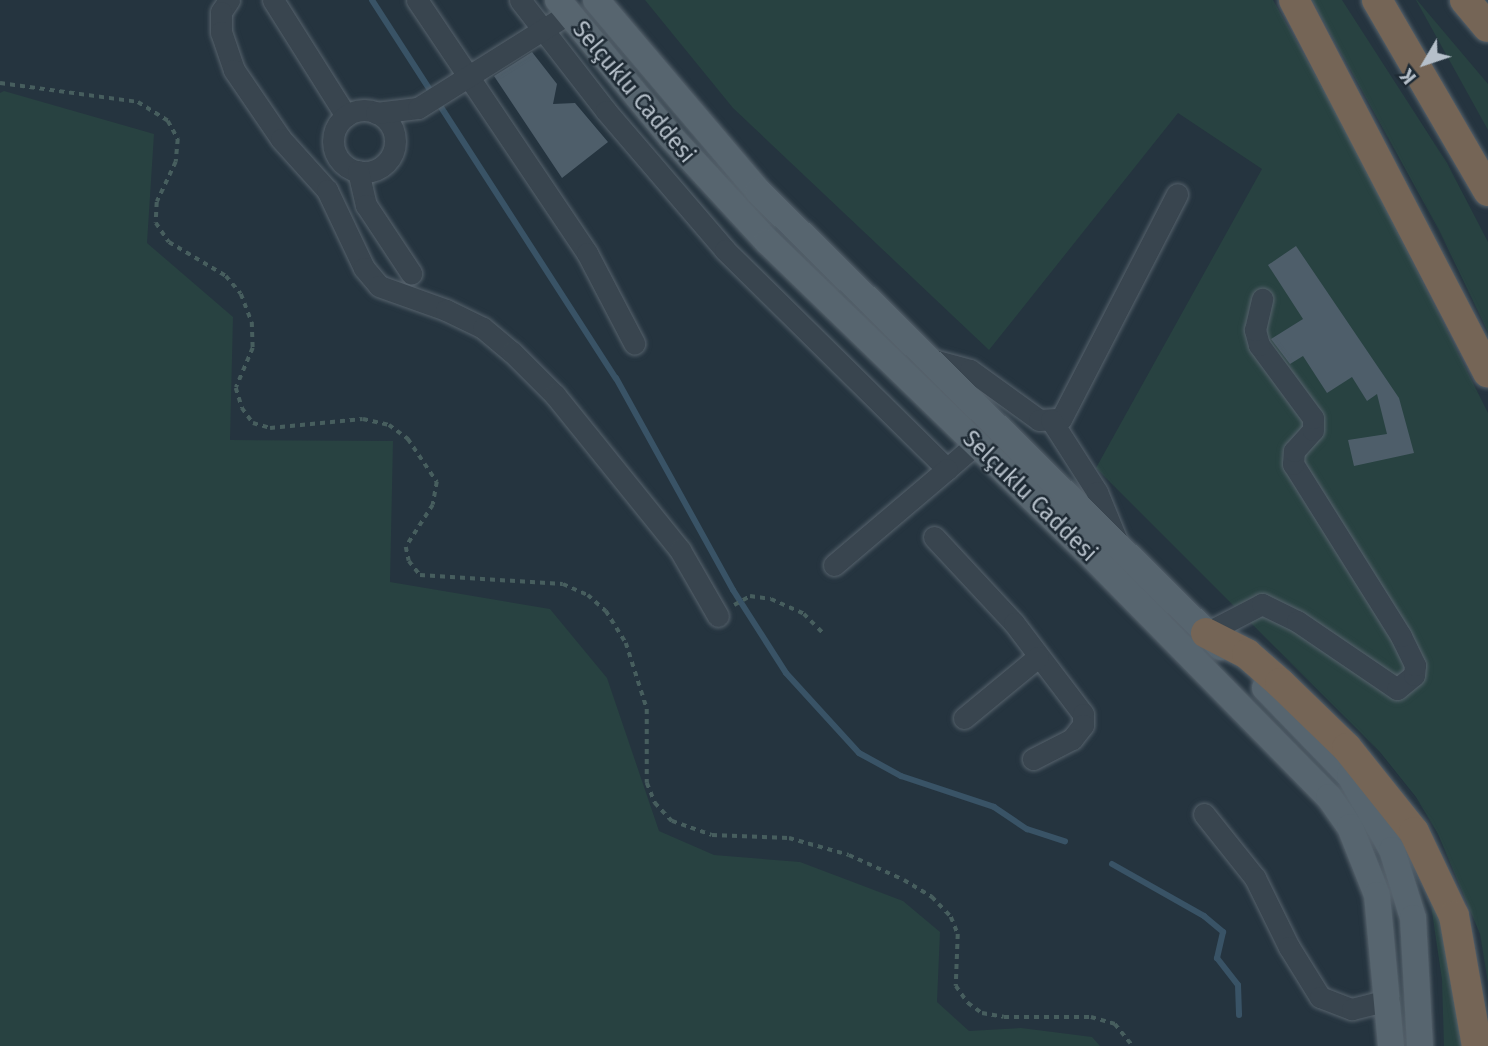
<!DOCTYPE html>
<html>
<head>
<meta charset="utf-8">
<style>
  body { margin:0 }
  #map { position:relative; width:1488px; height:1046px; overflow:hidden; background:#25343f; font-family:"Fira Sans",sans-serif }
  div>[style] { position:absolute }
  .green>* { inset:0; background:#284241 }
  .stream>* { height:6px; margin:-3px; padding:0 3px; transform-origin:3px; border-radius:3px; background:#395366 }
  .building>* { inset:0; background:#4e5e6a }
  .path>* { height:3.5px; margin-top:-1.75px; transform-origin:0; background:repeating-linear-gradient(90deg,#475e5e 0 5px,transparent 0 10px) }
  .roads { filter:drop-shadow(0 0 2px #57636d) drop-shadow(0 0 2px #57636d) }
  .minor>* { height:21px; margin:-10.5px; padding:0 10.5px; transform-origin:10.5px; border-radius:10.5px; background:#39454f }
  .minor>.ring { margin:-10.5px; padding:0; box-sizing:content-box; background:none; border:21px solid #39454f; border-radius:50% }
  .major>* { height:26px; margin:-13px; padding:0 13px; transform-origin:13px; border-radius:13px; background:#57656f }
  .highway>* { height:30px; margin:-15px; padding:0 15px; transform-origin:15px; border-radius:15px; background:#756556 }
  span { translate:-50% -50%; white-space:nowrap; text-align:center; line-height:1.15; -webkit-text-stroke:5px #1e2a34; paint-order:stroke }
  .street-label { font-size:23px; color:#b6c0ca }
  .north { position:absolute; left:1390px; top:28px; width:70px; height:70px; -webkit-text-stroke:5px #1e2a34; paint-order:stroke; rotate:231deg; font-size:19px; font-weight:700; line-height:28px; text-align:center; color:#b6c0ca }
  .north::after { content:''; display:block; margin:auto; width:24px; height:32px; background:#b6c0ca; clip-path:polygon(50% 0,100% 100%,50% 72%,0 100%) }
</style>
</head>
<body>
<div id="map">
  <div class="green">
    <div style="clip-path:polygon(645px 0,1273px 0,1348px 133px,1488px 413px,1488px 983px,1480px 934px,1438px 834px,1416px 797px,1380px 752px,1096px 468px,1262px 169px,1178px 113px,989px 350px,733px 108px)"></div>
    <div style="clip-path:polygon(1312px 0,1342px 0,1447px 163px,1488px 242px,1488px 332px,1439px 230px)"></div>
    <div style="clip-path:polygon(1417px 0,1488px 84px,1488px 130px,1416px 0)"></div>
    <div style="clip-path:polygon(4px 91px,154px 134px,147px 243px,233px 317px,230px 440px,393px 441px,390px 582px,550px 609px,607px 678px,659px 831px,714px 855px,800px 862px,903px 901px,940px 932px,937px 1002px,969px 1031px,1021px 1028px,1092px 1037px,1100px 1046px,0 1046px,0 93px)"></div>
    <div style="clip-path:polygon(1427px 877px,1443px 914px,1468px 1046px,1444px 1046px,1442px 980px)"></div>
  </div>
  <div class="stream">
    <div style="left:372px;top:0;width:450px;rotate:57.2deg"></div>
    <div style="left:616px;top:378px;width:242px;rotate:61.1deg"></div>
    <div style="left:733px;top:590px;width:98px;rotate:57.4deg"></div>
    <div style="left:786px;top:673px;width:108px;rotate:47.6deg"></div>
    <div style="left:859px;top:753px;width:48px;rotate:28.7deg"></div>
    <div style="left:901px;top:776px;width:98px;rotate:18.4deg"></div>
    <div style="left:994px;top:807px;width:40px;rotate:34deg"></div>
    <div style="left:1027px;top:829px;width:40px;rotate:18deg"></div>
    <div style="left:1112px;top:864px;width:106px;rotate:29.5deg"></div>
    <div style="left:1204px;top:916px;width:25px;rotate:40deg"></div>
    <div style="left:1223px;top:932px;width:27px;rotate:103deg"></div>
    <div style="left:1217px;top:958px;width:34px;rotate:52deg"></div>
    <div style="left:1238px;top:985px;width:30px;rotate:88deg"></div>
  </div>
  <div class="building">
    <div style="clip-path:polygon(532px 52px,557px 84px,553px 104px,575px 103px,608px 142px,562px 178px,494px 76px)"></div>
    <div style="clip-path:polygon(1296px 246px,1399px 398px,1414px 453px,1354px 466px,1348px 440px,1387px 434px,1377px 394px,1367px 401px,1352px 377px,1327px 393px,1303px 356px,1290px 364px,1271px 339px,1303px 319px,1268px 265px)"></div>
  </div>
  <div class="path">
    <div style="left:0;top:83px;width:139px;rotate:7.8deg"></div>
    <div style="left:138px;top:102px;width:36px;rotate:32deg"></div>
    <div style="left:168px;top:121px;width:21px;rotate:61deg"></div>
    <div style="left:178px;top:139px;width:23px;rotate:95deg"></div>
    <div style="left:176px;top:162px;width:44px;rotate:115.4deg"></div>
    <div style="left:157px;top:202px;width:21px;rotate:93deg"></div>
    <div style="left:156px;top:223px;width:23px;rotate:56deg"></div>
    <div style="left:169px;top:242px;width:66px;rotate:30.8deg"></div>
    <div style="left:226px;top:276px;width:23px;rotate:50deg"></div>
    <div style="left:241px;top:294px;width:30px;rotate:69deg"></div>
    <div style="left:252px;top:322px;width:26px;rotate:88deg"></div>
    <div style="left:253px;top:348px;width:43px;rotate:113deg"></div>
    <div style="left:236px;top:388px;width:21px;rotate:73deg"></div>
    <div style="left:242px;top:408px;width:19px;rotate:54deg"></div>
    <div style="left:253px;top:423px;width:18px;rotate:16deg"></div>
    <div style="left:270px;top:428px;width:93px;rotate:-5.5deg"></div>
    <div style="left:363px;top:419px;width:27px;rotate:13deg"></div>
    <div style="left:389px;top:425px;width:24px;rotate:36deg"></div>
    <div style="left:408px;top:439px;width:52px;rotate:56deg"></div>
    <div style="left:437px;top:482px;width:23px;rotate:100deg"></div>
    <div style="left:433px;top:505px;width:50px;rotate:122.7deg"></div>
    <div style="left:406px;top:547px;width:14px;rotate:78deg"></div>
    <div style="left:409px;top:561px;width:18px;rotate:52deg"></div>
    <div style="left:420px;top:575px;width:143px;rotate:3.6deg"></div>
    <div style="left:563px;top:584px;width:27px;rotate:24deg"></div>
    <div style="left:588px;top:595px;width:24px;rotate:42deg"></div>
    <div style="left:606px;top:611px;width:38px;rotate:58deg"></div>
    <div style="left:626px;top:643px;width:69px;rotate:72.3deg"></div>
    <div style="left:647px;top:709px;width:74px;rotate:90deg"></div>
    <div style="left:647px;top:783px;width:22px;rotate:68deg"></div>
    <div style="left:655px;top:803px;width:25px;rotate:47deg"></div>
    <div style="left:672px;top:821px;width:42px;rotate:19.3deg"></div>
    <div style="left:712px;top:835px;width:77px;rotate:2.2deg"></div>
    <div style="left:789px;top:838px;width:62px;rotate:15.8deg"></div>
    <div style="left:849px;top:855px;width:60px;rotate:24.4deg"></div>
    <div style="left:904px;top:880px;width:33px;rotate:31deg"></div>
    <div style="left:932px;top:897px;width:28px;rotate:46deg"></div>
    <div style="left:951px;top:917px;width:18px;rotate:68deg"></div>
    <div style="left:958px;top:934px;width:52px;rotate:92.2deg"></div>
    <div style="left:956px;top:986px;width:21px;rotate:55deg"></div>
    <div style="left:968px;top:1003px;width:17px;rotate:36deg"></div>
    <div style="left:982px;top:1013px;width:22px;rotate:10deg"></div>
    <div style="left:1004px;top:1017px;width:87px"></div>
    <div style="left:1091px;top:1017px;width:25px;rotate:16deg"></div>
    <div style="left:1115px;top:1024px;width:28px;rotate:51deg"></div>
    <div style="left:734px;top:605px;width:18px;rotate:-29deg"></div>
    <div style="left:750px;top:596px;width:21px;rotate:8deg"></div>
    <div style="left:771px;top:599px;width:36px;rotate:24deg"></div>
    <div style="left:804px;top:614px;width:27px;rotate:45deg"></div>
  </div>
  <div class="roads">
    <div class="minor">
      <div style="left:229px;top:0;width:14px;rotate:124deg"></div>
      <div style="left:221px;top:12px;width:20px;rotate:90deg"></div>
      <div style="left:221px;top:32px;width:40px;rotate:71.1deg"></div>
      <div style="left:234px;top:70px;width:83px;rotate:55.7deg"></div>
      <div style="left:281px;top:139px;width:69px;rotate:48deg"></div>
      <div style="left:327px;top:190px;width:86px;rotate:64.6deg"></div>
      <div style="left:364px;top:268px;width:23px;rotate:50deg"></div>
      <div style="left:379px;top:286px;width:71px;rotate:19.7deg"></div>
      <div style="left:446px;top:310px;width:41px;rotate:25.9deg"></div>
      <div style="left:483px;top:328px;width:38px;rotate:40deg"></div>
      <div style="left:512px;top:352px;width:61px;rotate:45deg"></div>
      <div style="left:555px;top:395px;width:199px;rotate:51.1deg"></div>
      <div style="left:680px;top:550px;width:76px;rotate:60.1deg"></div>
      <div style="left:273px;top:0;width:137px;rotate:57.8deg"></div>
      <div style="left:417px;top:0;width:305px;rotate:56.1deg"></div>
      <div style="left:587px;top:253px;width:102px;rotate:62.4deg"></div>
      <div style="left:520px;top:0;width:140px;rotate:52.2deg"></div>
      <div style="left:606px;top:111px;width:183px;rotate:49.4deg"></div>
      <div style="left:725px;top:250px;width:312px;rotate:44.6deg"></div>
      <div style="left:947px;top:469px;width:40px;rotate:-41deg"></div>
      <div class="ring" style="left:333px;top:110px;width:41px;height:41px"></div>
      <div style="left:376px;top:113px;width:42px;rotate:-6.8deg"></div>
      <div style="left:418px;top:108px;width:177px;rotate:-32.1deg"></div>
      <div style="left:358px;top:171px;width:35px;rotate:77deg"></div>
      <div style="left:366px;top:205px;width:82px;rotate:56.5deg"></div>
      <div style="left:930px;top:359px;width:41px;rotate:15.4deg"></div>
      <div style="left:970px;top:370px;width:85px;rotate:35.9deg"></div>
      <div style="left:1039px;top:420px;width:22px;rotate:-3deg"></div>
      <div style="left:1061px;top:419px;width:253px;rotate:-62.7deg"></div>
      <div style="left:1051px;top:420px;width:85px;rotate:57.4deg"></div>
      <div style="left:1097px;top:492px;width:53px;rotate:67.8deg"></div>
      <div style="left:934px;top:537px;width:117px;rotate:47.1deg"></div>
      <div style="left:1014px;top:623px;width:114px;rotate:52.8deg"></div>
      <div style="left:1083px;top:714px;width:11px;rotate:90deg"></div>
      <div style="left:1083px;top:725px;width:18px;rotate:128deg"></div>
      <div style="left:1072px;top:739px;width:44px;rotate:152.9deg"></div>
      <div style="left:834px;top:565px;width:148px;rotate:-40.3deg"></div>
      <div style="left:1206px;top:633px;width:63px;rotate:-27.4deg"></div>
      <div style="left:1262px;top:604px;width:39px;rotate:26deg"></div>
      <div style="left:1297px;top:621px;width:121px;rotate:34.2deg"></div>
      <div style="left:1397px;top:689px;width:22px;rotate:-39deg"></div>
      <div style="left:1414px;top:675px;width:10px;rotate:-84deg"></div>
      <div style="left:1415px;top:665px;width:32px;rotate:-116deg"></div>
      <div style="left:1401px;top:636px;width:203px;rotate:-122.1deg"></div>
      <div style="left:1293px;top:464px;width:13px;rotate:-86deg"></div>
      <div style="left:1294px;top:451px;width:28px;rotate:-48deg"></div>
      <div style="left:1313px;top:430px;width:12px;rotate:-90deg"></div>
      <div style="left:1313px;top:418px;width:91px;rotate:-126.5deg"></div>
      <div style="left:1259px;top:345px;width:16px;rotate:-105deg"></div>
      <div style="left:1255px;top:330px;width:32px;rotate:-77deg"></div>
      <div style="left:964px;top:718px;width:96px;rotate:-39.5deg"></div>
      <div style="left:1204px;top:814px;width:82px;rotate:51.4deg"></div>
      <div style="left:1255px;top:878px;width:77px;rotate:63.8deg"></div>
      <div style="left:1289px;top:947px;width:59px;rotate:58.2deg"></div>
      <div style="left:1320px;top:997px;width:34px;rotate:21deg"></div>
      <div style="left:1352px;top:1009px;width:38px;rotate:-14deg"></div>
    </div>
    <div class="major">
      <div style="left:558px;top:0;width:178px;rotate:50.5deg"></div>
      <div style="left:671px;top:137px;width:143px;rotate:47.3deg"></div>
      <div style="left:768px;top:242px;width:441px;rotate:44.1deg"></div>
      <div style="left:1085px;top:549px;width:348px;rotate:45.5deg"></div>
      <div style="left:1329px;top:797px;width:37px;rotate:55deg"></div>
      <div style="left:1350px;top:827px;width:73px;rotate:68.3deg"></div>
      <div style="left:1377px;top:895px;width:152px;rotate:84.7deg"></div>
      <div style="left:596px;top:0;width:250px;rotate:49.7deg"></div>
      <div style="left:758px;top:191px;width:650px;rotate:44.56deg"></div>
      <div style="left:1265px;top:688px;width:122px;rotate:46deg"></div>
      <div style="left:1350px;top:776px;width:85px;rotate:60.4deg"></div>
      <div style="left:1392px;top:850px;width:71px;rotate:72.8deg"></div>
      <div style="left:1413px;top:918px;width:128px;rotate:86.9deg"></div>
    </div>
    <div class="highway">
      <div style="left:1294px;top:0;width:420px;rotate:62.5deg"></div>
      <div style="left:1377px;top:0;width:221px;rotate:59.8deg"></div>
      <div style="left:1465px;top:0;width:35px;rotate:50deg"></div>
      <div style="left:1206px;top:633px;width:46px;rotate:27.1deg"></div>
      <div style="left:1247px;top:654px;width:44px;rotate:41.3deg"></div>
      <div style="left:1280px;top:683px;width:93px;rotate:44.1deg"></div>
      <div style="left:1347px;top:748px;width:107px;rotate:51.4deg"></div>
      <div style="left:1414px;top:832px;width:93px;rotate:64.5deg"></div>
      <div style="left:1454px;top:916px;width:132px;rotate:80deg"></div>
    </div>
  </div>
  <div class="street-label">
    <span style="left:634px;top:92px;rotate:50deg">Selçuklu Caddesi</span>
    <span style="left:1030px;top:496px;rotate:44deg">Selçuklu Caddesi</span>
  </div>
  <div class="north">K</div>
</div>
</body>
</html>
